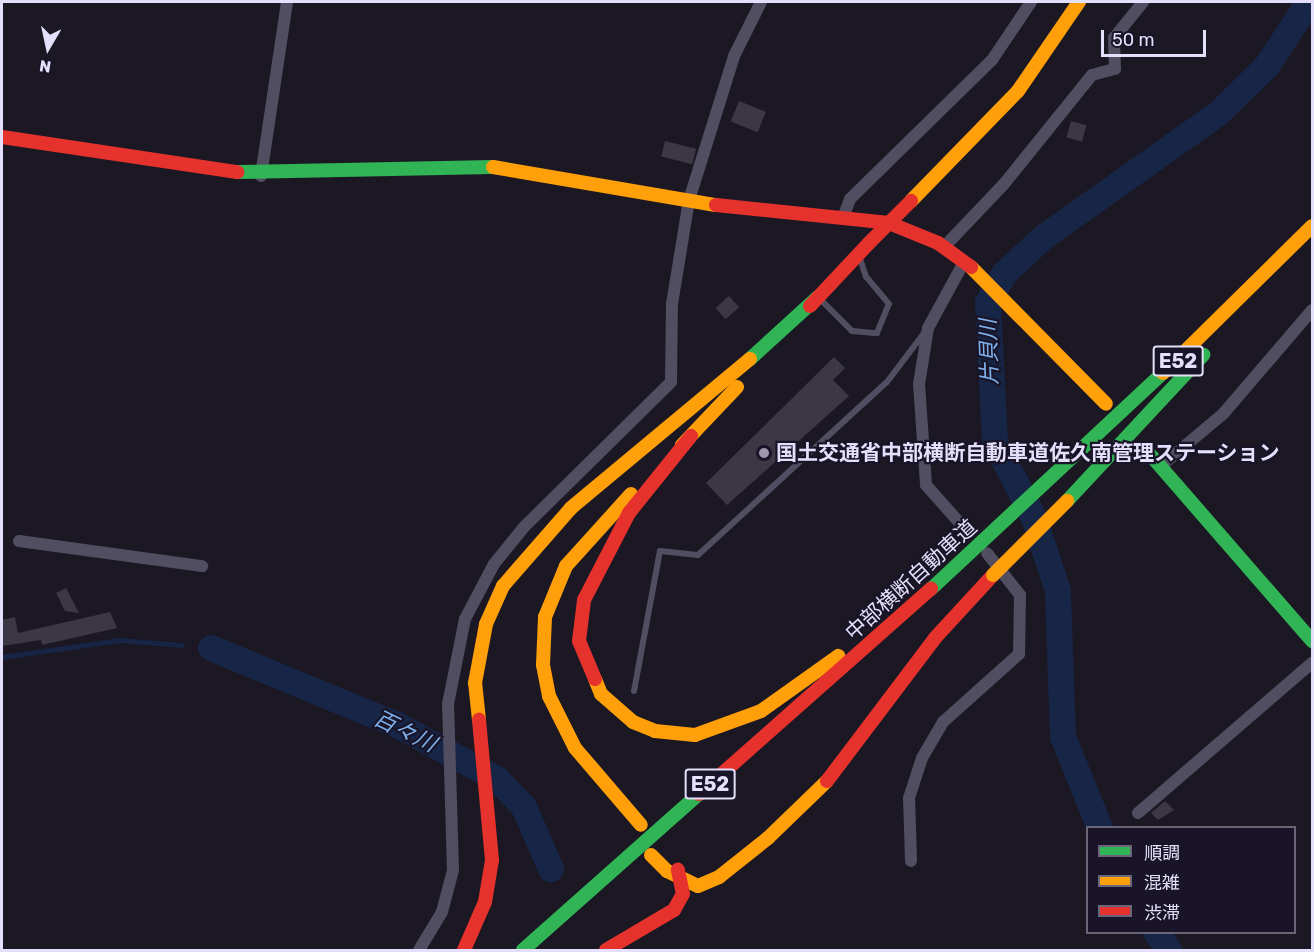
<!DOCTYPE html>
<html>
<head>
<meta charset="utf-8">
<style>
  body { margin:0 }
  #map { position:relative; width:1314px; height:952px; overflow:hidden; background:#1b1823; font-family:Rubik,"Noto Sans JP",sans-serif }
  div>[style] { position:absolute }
  .stream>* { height:4.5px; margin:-2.25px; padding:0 2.25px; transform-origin:2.25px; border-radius:2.25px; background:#172546 }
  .river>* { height:26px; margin:-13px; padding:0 13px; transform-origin:13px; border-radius:13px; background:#172546 }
  .building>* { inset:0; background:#3b3744; transform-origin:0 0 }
  .lane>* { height:6px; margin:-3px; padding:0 3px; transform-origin:3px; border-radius:3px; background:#514e62 }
  .street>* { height:12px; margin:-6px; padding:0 6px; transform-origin:6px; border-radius:6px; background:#514e62 }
  .fast>* { height:14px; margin:-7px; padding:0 7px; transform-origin:7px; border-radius:7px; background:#30b455 }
  .slow>* { height:14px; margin:-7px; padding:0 7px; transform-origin:7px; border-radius:7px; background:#ff9f0a }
  .jam>* { height:14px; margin:-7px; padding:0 7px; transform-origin:7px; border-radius:7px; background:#e5322d }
  .slow-bridge>* { height:14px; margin:-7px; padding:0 7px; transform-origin:7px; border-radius:7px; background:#ff9f0a }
  .jam-bridge>* { height:14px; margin:-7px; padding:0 7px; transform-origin:7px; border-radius:7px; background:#e5322d }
  .dots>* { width:16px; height:16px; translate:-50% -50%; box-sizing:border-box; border:3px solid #191427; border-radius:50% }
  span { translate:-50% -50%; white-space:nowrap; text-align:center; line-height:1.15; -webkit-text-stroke:4.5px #191427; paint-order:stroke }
  .shield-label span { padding:2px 4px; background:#191427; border:2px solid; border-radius:4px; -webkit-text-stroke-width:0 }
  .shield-label { font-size:20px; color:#e4dffa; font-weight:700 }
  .poi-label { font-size:21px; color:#e4dffa; font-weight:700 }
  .left { translate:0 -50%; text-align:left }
  .street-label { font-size:21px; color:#e4dffa }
  .water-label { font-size:22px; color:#7bafec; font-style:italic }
  .frame { position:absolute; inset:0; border:3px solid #e4dffa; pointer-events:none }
  .legend { position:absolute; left:1086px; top:826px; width:210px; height:108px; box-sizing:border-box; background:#191427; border:2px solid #6a657b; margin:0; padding:8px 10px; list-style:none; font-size:18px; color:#e4dffa }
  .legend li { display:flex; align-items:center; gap:12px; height:30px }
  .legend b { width:30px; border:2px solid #6a657b }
  .north { position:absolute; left:18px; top:18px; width:60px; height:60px; -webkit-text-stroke:4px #191427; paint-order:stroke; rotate:189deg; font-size:16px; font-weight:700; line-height:24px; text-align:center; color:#e4dffa }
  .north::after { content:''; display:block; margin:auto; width:21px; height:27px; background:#e4dffa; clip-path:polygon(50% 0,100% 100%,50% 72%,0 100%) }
  .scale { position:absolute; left:1101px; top:30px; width:105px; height:27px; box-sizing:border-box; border:3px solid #e4dffa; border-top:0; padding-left:8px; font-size:18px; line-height:21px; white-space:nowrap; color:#e4dffa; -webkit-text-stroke:4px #191427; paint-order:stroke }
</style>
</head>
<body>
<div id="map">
  <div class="stream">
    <div style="left:2px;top:657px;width:119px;rotate:-8.2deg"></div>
    <div style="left:120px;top:640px;width:62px;rotate:4.6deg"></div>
  </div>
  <div class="river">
    <div style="left:211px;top:648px;width:204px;rotate:22.5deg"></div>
    <div style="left:399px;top:726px;width:111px;rotate:28.4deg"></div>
    <div style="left:497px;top:779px;width:39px;rotate:46deg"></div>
    <div style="left:524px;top:807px;width:68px;rotate:66.5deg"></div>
    <div style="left:1100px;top:828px;width:98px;rotate:-112.1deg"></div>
    <div style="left:1063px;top:737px;width:146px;rotate:-92deg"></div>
    <div style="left:1058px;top:591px;width:77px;rotate:-108.2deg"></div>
    <div style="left:1034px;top:518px;width:85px;rotate:-117.2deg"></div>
    <div style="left:995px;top:442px;width:139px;rotate:-92.9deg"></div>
    <div style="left:988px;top:303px;width:33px;rotate:-61deg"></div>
    <div style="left:1004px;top:274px;width:54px;rotate:-42.8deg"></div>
    <div style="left:1044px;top:237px;width:213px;rotate:-35.3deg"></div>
    <div style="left:1218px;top:114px;width:69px;rotate:-44.4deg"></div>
    <div style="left:1267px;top:66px;width:77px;rotate:-56.7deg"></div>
    <div style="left:1156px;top:932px;width:22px;rotate:54deg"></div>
  </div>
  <div class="building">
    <div style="left:739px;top:101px;width:29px;height:22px;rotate:22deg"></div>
    <div style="left:1071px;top:121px;width:16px;height:17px;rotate:15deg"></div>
    <div style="left:665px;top:141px;width:32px;height:16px;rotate:14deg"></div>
    <div style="left:729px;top:296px;width:15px;height:18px;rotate:48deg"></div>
    <div style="clip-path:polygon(834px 357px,845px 368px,833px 380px,849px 396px,727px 505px,706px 483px)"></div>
    <div style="clip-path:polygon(66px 588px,79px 613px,65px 611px,56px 593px)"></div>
    <div style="clip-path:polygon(110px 612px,117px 628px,42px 645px,41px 640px,2px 646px,2px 620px,15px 617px,18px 633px)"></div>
    <div style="clip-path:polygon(1165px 801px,1174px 810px,1158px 820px,1151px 813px)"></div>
  </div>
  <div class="lane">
    <div style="left:821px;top:300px;width:44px;rotate:45deg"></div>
    <div style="left:852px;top:331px;width:25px;rotate:5deg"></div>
    <div style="left:877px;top:333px;width:31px;rotate:-68deg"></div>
    <div style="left:889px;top:304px;width:35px;rotate:-130deg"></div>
    <div style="left:866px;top:277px;width:20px;rotate:-108deg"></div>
    <div style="left:634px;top:691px;width:142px;rotate:-79.5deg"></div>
    <div style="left:660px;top:551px;width:38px;rotate:6deg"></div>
    <div style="left:698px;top:555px;width:256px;rotate:-42.5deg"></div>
    <div style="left:887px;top:382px;width:61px;rotate:-52.9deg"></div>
  </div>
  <div class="street">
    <div style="left:261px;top:176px;width:176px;rotate:-81.5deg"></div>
    <div style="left:844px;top:215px;width:17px;rotate:-69deg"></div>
    <div style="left:850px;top:199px;width:199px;rotate:-44.4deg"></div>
    <div style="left:992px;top:60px;width:70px;rotate:-56.1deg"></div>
    <div style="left:944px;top:247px;width:87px;rotate:-46.4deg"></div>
    <div style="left:1004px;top:184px;width:140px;rotate:-51.1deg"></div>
    <div style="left:1092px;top:75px;width:24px;rotate:-15deg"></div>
    <div style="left:1115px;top:69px;width:31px;rotate:-92deg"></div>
    <div style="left:1114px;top:38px;width:46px;rotate:-51.1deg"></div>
    <div style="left:964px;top:262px;width:75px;rotate:118.6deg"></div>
    <div style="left:928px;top:328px;width:57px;rotate:99.1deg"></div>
    <div style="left:919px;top:384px;width:101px;rotate:86deg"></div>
    <div style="left:926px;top:485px;width:60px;rotate:48.4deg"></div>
    <div style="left:1161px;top:466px;width:81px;rotate:-40deg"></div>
    <div style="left:1223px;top:414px;width:137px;rotate:-49.4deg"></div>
    <div style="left:19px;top:541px;width:185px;rotate:7.8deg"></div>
    <div style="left:1138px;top:813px;width:230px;rotate:-40.8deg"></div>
    <div style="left:911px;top:861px;width:63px;rotate:-91.8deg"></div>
    <div style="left:909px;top:798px;width:42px;rotate:-72deg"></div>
    <div style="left:922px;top:758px;width:42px;rotate:-59.7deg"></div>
    <div style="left:943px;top:722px;width:102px;rotate:-41.8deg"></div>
    <div style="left:1019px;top:654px;width:59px;rotate:-89deg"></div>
    <div style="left:1020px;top:595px;width:53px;rotate:-128.2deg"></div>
    <div style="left:419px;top:950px;width:44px;rotate:-58.8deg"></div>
    <div style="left:442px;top:912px;width:43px;rotate:-75.3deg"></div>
    <div style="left:453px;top:870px;width:166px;rotate:-91.7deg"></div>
    <div style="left:448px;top:704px;width:87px;rotate:-78.7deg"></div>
    <div style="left:465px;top:619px;width:62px;rotate:-62.2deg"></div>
    <div style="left:494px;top:564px;width:48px;rotate:-51deg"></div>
    <div style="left:524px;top:527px;width:206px;rotate:-44.6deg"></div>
    <div style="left:671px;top:382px;width:78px;rotate:-89.3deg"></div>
    <div style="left:672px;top:304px;width:105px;rotate:-80.7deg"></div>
    <div style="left:689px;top:200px;width:151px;rotate:-72.6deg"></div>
    <div style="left:734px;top:56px;width:60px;rotate:-63.4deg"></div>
  </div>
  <div class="fast">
    <div style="left:237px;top:172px;width:256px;rotate:-1.1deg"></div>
    <div style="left:750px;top:359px;width:92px;rotate:-42.4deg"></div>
    <div style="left:1147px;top:451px;width:252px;rotate:49deg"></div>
    <div style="left:1067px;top:501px;width:200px;rotate:-47deg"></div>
    <div style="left:931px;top:589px;width:317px;rotate:-43deg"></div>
    <div style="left:523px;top:950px;width:235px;rotate:-41.6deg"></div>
  </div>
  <div class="slow">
    <div style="left:493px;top:167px;width:226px;rotate:9.7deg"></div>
    <div style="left:911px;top:201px;width:153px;rotate:-45.8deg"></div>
    <div style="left:1018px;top:91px;width:108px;rotate:-55.6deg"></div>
    <div style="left:971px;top:267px;width:192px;rotate:45.4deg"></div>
    <div style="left:1163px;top:373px;width:209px;rotate:-44.6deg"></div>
    <div style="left:682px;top:445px;width:80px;rotate:-46.5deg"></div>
    <div style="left:631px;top:494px;width:97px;rotate:132.1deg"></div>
    <div style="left:566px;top:566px;width:55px;rotate:112.4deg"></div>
    <div style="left:545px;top:617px;width:48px;rotate:92.4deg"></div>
    <div style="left:543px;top:665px;width:32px;rotate:79deg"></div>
    <div style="left:549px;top:696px;width:58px;rotate:63.4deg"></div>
    <div style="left:575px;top:748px;width:101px;rotate:49.4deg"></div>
    <div style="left:595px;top:679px;width:16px;rotate:68deg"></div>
    <div style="left:601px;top:694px;width:43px;rotate:41.2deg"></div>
    <div style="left:633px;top:722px;width:24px;rotate:22deg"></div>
    <div style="left:655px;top:731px;width:40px;rotate:5.7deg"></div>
    <div style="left:695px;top:735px;width:70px;rotate:-20deg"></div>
    <div style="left:761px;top:711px;width:95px;rotate:-35.5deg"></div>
    <div style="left:479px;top:720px;width:37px;rotate:-96deg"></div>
    <div style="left:475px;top:683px;width:60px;rotate:-79.4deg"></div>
    <div style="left:486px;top:624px;width:42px;rotate:-65.9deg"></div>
    <div style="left:503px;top:586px;width:103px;rotate:-48.9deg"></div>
    <div style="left:571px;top:508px;width:233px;rotate:-39.8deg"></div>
    <div style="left:651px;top:855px;width:23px;rotate:45deg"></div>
    <div style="left:667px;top:871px;width:34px;rotate:26deg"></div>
    <div style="left:698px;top:886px;width:23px;rotate:-23deg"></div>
    <div style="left:719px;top:877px;width:63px;rotate:-38.5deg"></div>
    <div style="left:768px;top:838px;width:82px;rotate:-44deg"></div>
  </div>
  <div class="jam">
    <div style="left:2px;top:137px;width:238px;rotate:8.5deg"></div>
    <div style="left:716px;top:205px;width:174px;rotate:5.9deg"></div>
    <div style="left:889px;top:223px;width:53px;rotate:22.2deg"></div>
    <div style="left:938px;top:243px;width:41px;rotate:36deg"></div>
    <div style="left:810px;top:306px;width:85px;rotate:-46.9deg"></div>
    <div style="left:595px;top:679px;width:41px;rotate:-112.8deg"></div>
    <div style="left:579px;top:641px;width:41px;rotate:-83deg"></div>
    <div style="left:584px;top:600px;width:98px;rotate:-62.7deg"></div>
    <div style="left:629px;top:513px;width:99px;rotate:-51.2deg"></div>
    <div style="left:827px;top:781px;width:179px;rotate:-52.9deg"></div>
    <div style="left:935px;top:638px;width:86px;rotate:-47.4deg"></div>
    <div style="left:699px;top:794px;width:310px;rotate:-41.5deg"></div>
    <div style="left:464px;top:950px;width:52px;rotate:-66.4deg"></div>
    <div style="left:485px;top:902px;width:43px;rotate:-80.5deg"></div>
    <div style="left:492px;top:860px;width:141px;rotate:-95.3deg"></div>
    <div style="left:606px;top:950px;width:79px;rotate:-30.5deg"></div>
    <div style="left:674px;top:910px;width:18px;rotate:-61deg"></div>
    <div style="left:683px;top:894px;width:25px;rotate:-102deg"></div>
  </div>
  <div class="slow-bridge">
    <div style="left:993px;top:575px;width:105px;rotate:-45deg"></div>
  </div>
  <div class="jam-bridge">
    <div style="left:868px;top:244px;width:61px;rotate:-45deg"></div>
  </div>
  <div class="dots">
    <div style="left:764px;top:453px;background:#9e99af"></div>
  </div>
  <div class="shield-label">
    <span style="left:1178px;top:361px">E52</span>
    <span style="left:710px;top:784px">E52</span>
  </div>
  <div class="poi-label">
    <span class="left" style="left:776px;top:453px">国土交通省中部横断自動車道佐久南管理ステーション</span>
  </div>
  <div class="street-label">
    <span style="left:911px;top:580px;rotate:-42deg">中部横断自動車道</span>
  </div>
  <div class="water-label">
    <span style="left:989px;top:352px;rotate:-92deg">片貝川</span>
    <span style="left:405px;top:731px;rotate:26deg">百々川</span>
  </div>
  <div class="frame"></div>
  <ul class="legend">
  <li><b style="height:8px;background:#30b455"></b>順調</li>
  <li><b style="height:8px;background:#ff9f0a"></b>混雑</li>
  <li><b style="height:8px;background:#e5322d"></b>渋滞</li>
  </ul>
  <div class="north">N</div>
  <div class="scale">50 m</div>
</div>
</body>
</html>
